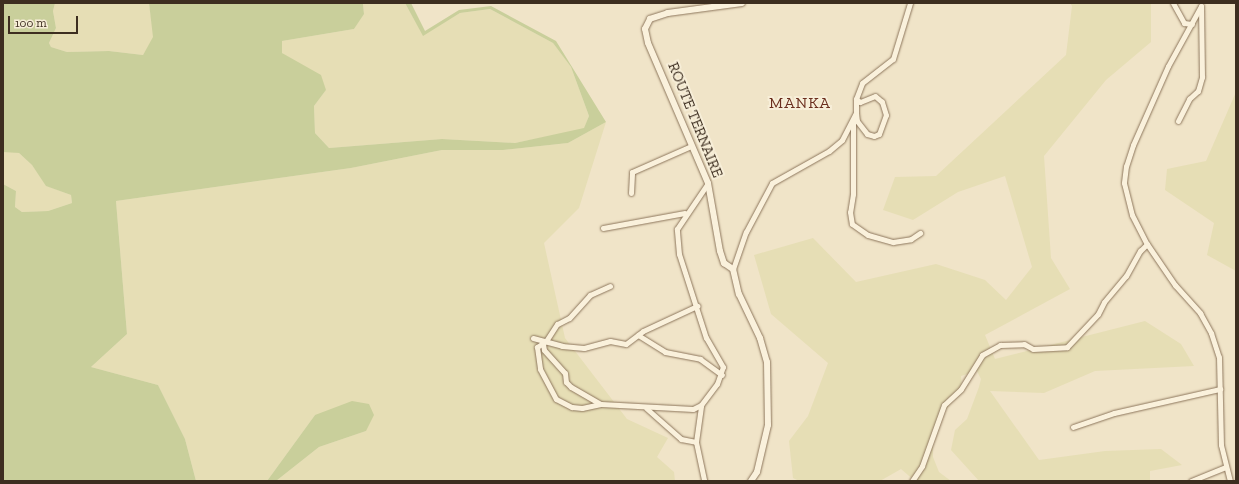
<!DOCTYPE html>
<html>
<head>
<meta charset="utf-8">
<style>
  body { margin:0 }
  #map { position:relative; width:1239px; height:484px; overflow:hidden; background:#f0e4c8; font-family:"Zilla Slab",serif }
  div>[style] { position:absolute }
  .farmland>* { inset:0; background:#e6deb5 }
  .green>* { inset:0; background:#c9cf9b }
  .roads { filter:drop-shadow(0 0 1px #8d765c) drop-shadow(0 0 1px #8d765c) }
  .minor>* { height:5px; margin:-2.5px; padding:0 2.5px; transform-origin:2.5px; border-radius:2.5px; background:#faf1dc }
  .tertiary>* { height:6px; margin:-3px; padding:0 3px; transform-origin:3px; border-radius:3px; background:#faf1dc }
  span { translate:-50% -50%; white-space:nowrap; text-align:center; line-height:1.15; -webkit-text-stroke:4px #f7eed8; paint-order:stroke }
  .street-label { font-size:15px; color:#3d2e20 }
  .neighbourhood-label { font-size:16px; color:#6b2e1e; letter-spacing:1px }
  .frame { position:absolute; inset:0; border:4px solid #3d2e20; pointer-events:none }
  .scale { position:absolute; left:8px; top:16px; width:70px; height:18px; box-sizing:border-box; border:2px solid #3d2e20; border-top:0; padding-left:5px; font-size:12px; line-height:14px; white-space:nowrap; color:#3d2e20; -webkit-text-stroke:3px #f7eed8; paint-order:stroke }
</style>
</head>
<body>
<div id="map">
  <div class="farmland">
    <div style="clip-path:polygon(55px 3px,149px 3px,154px 37px,143px 55px,109px 51px,67px 52px,51px 47px,49px 43px,56px 28px,53px 11px)"></div>
    <div style="clip-path:polygon(351px 3px,405px 3px,423px 35px,460px 13px,490px 9px,553px 43px,571px 67px,589px 116px,584px 129px,515px 143px,442px 139px,329px 148px,315px 133px,314px 106px,326px 90px,282px 53px,282px 41px,354px 29px,364px 13px,363px 4px)"></div>
    <div style="clip-path:polygon(1070px 3px,1151px 3px,1151px 42px,1106px 80px,1044px 156px,1051px 258px,1070px 289px,985px 335px,995px 359px,1145px 321px,1181px 344px,1194px 366px,1095px 371px,1044px 393px,990px 391px,1039px 460px,1105px 451px,1161px 449px,1182px 465px,1150px 471px,1150px 481px,979px 481px,951px 450px,955px 430px,967px 419px,979px 387px,981px 379px,977px 371px,961px 376px,962px 390px,942px 414px,933px 435px,933px 457px,939px 472px,951px 481px,915px 481px,901px 469px,880px 481px,799px 481px,793px 478px,789px 441px,808px 416px,828px 363px,771px 314px,754px 255px,813px 238px,856px 282px,936px 264px,985px 280px,1006px 300px,1032px 267px,1005px 176px,958px 192px,913px 220px,883px 210px,895px 177px,936px 176px,1066px 55px,1072px 6px)"></div>
    <div style="clip-path:polygon(1236px 92px,1236px 271px,1207px 255px,1214px 223px,1165px 190px,1167px 169px,1206px 161px)"></div>
    <div style="clip-path:polygon(606px 122px,579px 208px,544px 243px,565px 338px,627px 419px,668px 438px,657px 457px,674px 472px,675px 481px,276px 481px,319px 447px,366px 431px,315px 415px,267px 481px,196px 481px,185px 439px,158px 385px,91px 367px,127px 334px,116px 201px,351px 168px,442px 150px,503px 150px,568px 143px)"></div>
    <div style="clip-path:polygon(10px 151px,19px 153px,32px 165px,47px 186px,71px 195px,72px 203px,48px 211px,22px 212px,15px 207px,16px 191px,3px 184px,3px 152px)"></div>
  </div>
  <div class="green">
    <div style="clip-path:polygon(3px 3px,55px 3px,53px 11px,56px 28px,49px 43px,51px 47px,67px 52px,109px 51px,143px 55px,153px 37px,149px 3px,363px 4px,364px 14px,354px 29px,282px 41px,282px 53px,321px 75px,326px 90px,314px 106px,315px 133px,329px 148px,442px 139px,515px 143px,584px 128px,589px 116px,571px 67px,553px 43px,490px 9px,460px 13px,423px 36px,405px 3px,411px 3px,425px 31px,459px 10px,491px 6px,556px 41px,606px 122px,568px 143px,503px 150px,442px 150px,351px 168px,116px 201px,127px 334px,91px 367px,158px 385px,185px 439px,196px 481px,3px 481px,3px 184px,16px 191px,15px 207px,22px 212px,48px 211px,72px 203px,71px 195px,46px 186px,32px 165px,19px 153px,3px 152px)"></div>
    <div style="clip-path:polygon(352px 401px,369px 404px,374px 415px,366px 431px,319px 447px,276px 481px,267px 481px,315px 415px)"></div>
  </div>
  <div class="roads">
    <div class="minor">
      <div style="left:1173px;top:3px;width:23px;rotate:61deg"></div>
      <div style="left:1184px;top:23px;width:8px;rotate:7deg"></div>
      <div style="left:1201px;top:6px;width:68px;rotate:118.8deg"></div>
      <div style="left:1168px;top:66px;width:86px;rotate:113.9deg"></div>
      <div style="left:1133px;top:145px;width:22px;rotate:108deg"></div>
      <div style="left:1126px;top:166px;width:17px;rotate:97deg"></div>
      <div style="left:1124px;top:183px;width:33px;rotate:76deg"></div>
      <div style="left:1132px;top:215px;width:33px;rotate:63deg"></div>
      <div style="left:1147px;top:244px;width:50px;rotate:55.7deg"></div>
      <div style="left:1175px;top:285px;width:38px;rotate:48deg"></div>
      <div style="left:1200px;top:313px;width:23px;rotate:61deg"></div>
      <div style="left:1211px;top:333px;width:25px;rotate:72deg"></div>
      <div style="left:1219px;top:357px;width:88px;rotate:88.7deg"></div>
      <div style="left:1221px;top:445px;width:37px;rotate:76deg"></div>
      <div style="left:856px;top:113px;width:8px;rotate:83deg"></div>
      <div style="left:857px;top:121px;width:16px;rotate:52deg"></div>
      <div style="left:867px;top:134px;width:7px;rotate:16deg"></div>
      <div style="left:874px;top:136px;width:5px;rotate:-22deg"></div>
      <div style="left:879px;top:134px;width:20px;rotate:-70deg"></div>
      <div style="left:886px;top:115px;width:14px;rotate:-107deg"></div>
      <div style="left:882px;top:102px;width:9px;rotate:-139deg"></div>
      <div style="left:875px;top:96px;width:16px;rotate:158deg"></div>
      <div style="left:860px;top:102px;width:5px;rotate:-143deg"></div>
      <div style="left:853px;top:121px;width:73px;rotate:90deg"></div>
      <div style="left:853px;top:194px;width:18px;rotate:99deg"></div>
      <div style="left:850px;top:212px;width:12px;rotate:81deg"></div>
      <div style="left:852px;top:224px;width:19px;rotate:35deg"></div>
      <div style="left:868px;top:235px;width:26px;rotate:16deg"></div>
      <div style="left:893px;top:242px;width:18px;rotate:-9deg"></div>
      <div style="left:911px;top:239px;width:11px;rotate:-34deg"></div>
      <div style="left:1178px;top:121px;width:25px;rotate:-63deg"></div>
      <div style="left:1189px;top:99px;width:12px;rotate:-42deg"></div>
      <div style="left:1198px;top:91px;width:15px;rotate:-74deg"></div>
      <div style="left:1202px;top:77px;width:71px;rotate:-90.8deg"></div>
      <div style="left:631px;top:193px;width:21px;rotate:-87deg"></div>
      <div style="left:632px;top:172px;width:64px;rotate:-23.8deg"></div>
      <div style="left:603px;top:228px;width:83px;rotate:-10.4deg"></div>
      <div style="left:733px;top:269px;width:39px;rotate:-71deg"></div>
      <div style="left:746px;top:232px;width:55px;rotate:-62deg"></div>
      <div style="left:772px;top:183px;width:65px;rotate:-29.3deg"></div>
      <div style="left:829px;top:151px;width:17px;rotate:-40deg"></div>
      <div style="left:842px;top:140px;width:30px;rotate:-63deg"></div>
      <div style="left:856px;top:113px;width:14px;rotate:-90deg"></div>
      <div style="left:856px;top:99px;width:17px;rotate:-69deg"></div>
      <div style="left:862px;top:83px;width:39px;rotate:-38deg"></div>
      <div style="left:893px;top:59px;width:59px;rotate:-73.1deg"></div>
      <div style="left:610px;top:286px;width:22px;rotate:156deg"></div>
      <div style="left:590px;top:295px;width:31px;rotate:132deg"></div>
      <div style="left:569px;top:318px;width:13px;rotate:153deg"></div>
      <div style="left:557px;top:324px;width:20px;rotate:123deg"></div>
      <div style="left:546px;top:341px;width:11px;rotate:146deg"></div>
      <div style="left:537px;top:347px;width:22px;rotate:82deg"></div>
      <div style="left:540px;top:369px;width:34px;rotate:62deg"></div>
      <div style="left:556px;top:399px;width:18px;rotate:27deg"></div>
      <div style="left:572px;top:407px;width:10px;rotate:6deg"></div>
      <div style="left:582px;top:408px;width:19px;rotate:-12deg"></div>
      <div style="left:601px;top:404px;width:92px;rotate:3.1deg"></div>
      <div style="left:693px;top:409px;width:9px;rotate:-27deg"></div>
      <div style="left:701px;top:405px;width:26px;rotate:-53deg"></div>
      <div style="left:717px;top:384px;width:18px;rotate:-71deg"></div>
      <div style="left:723px;top:367px;width:34px;rotate:-120deg"></div>
      <div style="left:706px;top:338px;width:88px;rotate:-107.8deg"></div>
      <div style="left:679px;top:254px;width:25px;rotate:-95deg"></div>
      <div style="left:677px;top:229px;width:55px;rotate:-56deg"></div>
      <div style="left:638px;top:335px;width:32px;rotate:32deg"></div>
      <div style="left:665px;top:352px;width:36px;rotate:11deg"></div>
      <div style="left:700px;top:359px;width:27px;rotate:36deg"></div>
      <div style="left:533px;top:338px;width:30px;rotate:15deg"></div>
      <div style="left:562px;top:346px;width:22px;rotate:5deg"></div>
      <div style="left:584px;top:348px;width:27px;rotate:-15deg"></div>
      <div style="left:610px;top:341px;width:16px;rotate:11deg"></div>
      <div style="left:626px;top:344px;width:21px;rotate:-37deg"></div>
      <div style="left:643px;top:331px;width:60px;rotate:-24.8deg"></div>
      <div style="left:543px;top:344px;width:6px;rotate:81deg"></div>
      <div style="left:544px;top:350px;width:31px;rotate:48deg"></div>
      <div style="left:565px;top:373px;width:9px;rotate:84deg"></div>
      <div style="left:566px;top:382px;width:7px;rotate:45deg"></div>
      <div style="left:571px;top:387px;width:34px;rotate:30deg"></div>
      <div style="left:646px;top:408px;width:47px;rotate:41.5deg"></div>
      <div style="left:681px;top:439px;width:15px;rotate:11deg"></div>
      <div style="left:696px;top:442px;width:40px;rotate:78deg"></div>
      <div style="left:1073px;top:427px;width:43px;rotate:-18.9deg"></div>
      <div style="left:1114px;top:413px;width:109px;rotate:-12.8deg"></div>
      <div style="left:696px;top:442px;width:37px;rotate:-82deg"></div>
      <div style="left:912px;top:481px;width:18px;rotate:-56deg"></div>
      <div style="left:922px;top:466px;width:65px;rotate:-70.2deg"></div>
      <div style="left:944px;top:405px;width:23px;rotate:-43deg"></div>
      <div style="left:961px;top:389px;width:40px;rotate:-58deg"></div>
      <div style="left:982px;top:355px;width:21px;rotate:-29deg"></div>
      <div style="left:1000px;top:345px;width:24px;rotate:-2deg"></div>
      <div style="left:1024px;top:344px;width:10px;rotate:29deg"></div>
      <div style="left:1033px;top:349px;width:34px;rotate:-3deg"></div>
      <div style="left:1067px;top:347px;width:45px;rotate:-46.8deg"></div>
      <div style="left:1098px;top:314px;width:13px;rotate:-63deg"></div>
      <div style="left:1104px;top:302px;width:34px;rotate:-50deg"></div>
      <div style="left:1126px;top:276px;width:29px;rotate:-61deg"></div>
      <div style="left:1140px;top:251px;width:10px;rotate:-45deg"></div>
      <div style="left:1191px;top:481px;width:37px;rotate:-22deg"></div>
    </div>
    <div class="tertiary">
      <div style="left:742px;top:3px;width:75px;rotate:172.3deg"></div>
      <div style="left:668px;top:13px;width:19px;rotate:162deg"></div>
      <div style="left:650px;top:19px;width:11px;rotate:117deg"></div>
      <div style="left:645px;top:29px;width:14px;rotate:78deg"></div>
      <div style="left:648px;top:43px;width:152px;rotate:66.8deg"></div>
      <div style="left:708px;top:183px;width:69px;rotate:80deg"></div>
      <div style="left:720px;top:251px;width:13px;rotate:72deg"></div>
      <div style="left:724px;top:263px;width:11px;rotate:34deg"></div>
      <div style="left:733px;top:269px;width:26px;rotate:77deg"></div>
      <div style="left:739px;top:294px;width:49px;rotate:64.5deg"></div>
      <div style="left:760px;top:338px;width:25px;rotate:74deg"></div>
      <div style="left:767px;top:362px;width:63px;rotate:89.1deg"></div>
      <div style="left:768px;top:425px;width:48px;rotate:103.2deg"></div>
      <div style="left:757px;top:472px;width:11px;rotate:124deg"></div>
    </div>
  </div>
  <div class="street-label">
    <span style="left:695px;top:120px;rotate:68deg">ROUTE TERNAIRE</span>
  </div>
  <div class="neighbourhood-label">
    <span style="left:800px;top:103px">MANKA</span>
  </div>
  <div class="frame"></div>
  <div class="scale">100 m</div>
</div>
</body>
</html>
